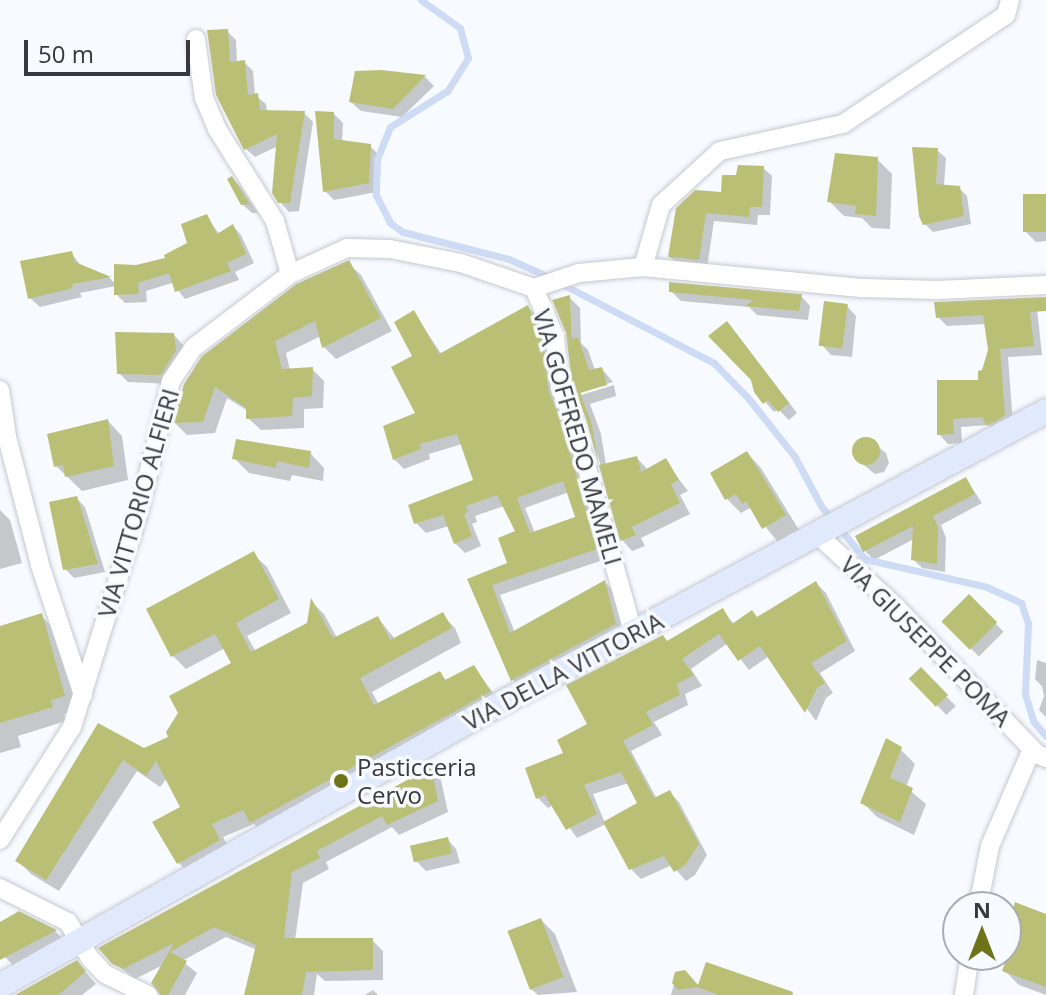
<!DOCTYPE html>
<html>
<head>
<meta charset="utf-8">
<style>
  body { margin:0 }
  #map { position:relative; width:1046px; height:995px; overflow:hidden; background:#f7fafe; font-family:"Open Sans",sans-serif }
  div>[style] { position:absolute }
  .shadow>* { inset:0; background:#0003; transform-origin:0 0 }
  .stream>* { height:7px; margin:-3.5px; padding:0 3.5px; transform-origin:3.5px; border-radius:3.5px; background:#cedbf5 }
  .building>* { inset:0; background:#babf76; transform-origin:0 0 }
  .round { border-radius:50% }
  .roads { filter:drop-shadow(0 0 2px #c5c9d0) drop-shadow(0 0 2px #c5c9d0) }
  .street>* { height:18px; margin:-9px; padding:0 9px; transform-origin:9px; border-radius:9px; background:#fff }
  .secondary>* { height:24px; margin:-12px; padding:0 12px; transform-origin:12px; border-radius:12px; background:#e1eafc }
  .dots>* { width:22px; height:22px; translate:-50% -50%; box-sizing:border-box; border:4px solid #f7fafe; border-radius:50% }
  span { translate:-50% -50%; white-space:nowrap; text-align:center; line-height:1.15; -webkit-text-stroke:7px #f7fafe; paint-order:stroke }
  .street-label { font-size:24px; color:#37393c }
  .poi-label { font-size:24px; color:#37393c }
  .left { translate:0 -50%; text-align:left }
  .north { position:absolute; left:942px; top:891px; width:80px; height:80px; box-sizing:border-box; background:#f7fafe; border:2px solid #aaadb0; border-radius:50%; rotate:0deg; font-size:22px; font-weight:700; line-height:32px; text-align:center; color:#37393c }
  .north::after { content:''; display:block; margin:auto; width:28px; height:36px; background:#6e7218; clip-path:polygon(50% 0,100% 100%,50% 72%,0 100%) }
  .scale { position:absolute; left:24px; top:40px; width:166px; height:36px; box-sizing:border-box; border:4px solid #37393c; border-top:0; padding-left:10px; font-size:24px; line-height:28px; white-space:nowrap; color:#37393c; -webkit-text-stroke:6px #f7fafe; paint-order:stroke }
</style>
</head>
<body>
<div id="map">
  <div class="shadow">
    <div style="clip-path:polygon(227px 31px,236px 40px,237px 63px,244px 62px,253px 71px,255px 95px,266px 104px,267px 112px,304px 113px,313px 122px,299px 211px,289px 212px,280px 202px,278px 146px,255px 157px,246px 149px,218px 94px)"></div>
    <div style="clip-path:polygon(356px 73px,425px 77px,434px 86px,402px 117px,361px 111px,351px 102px)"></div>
    <div style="clip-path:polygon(334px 114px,343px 123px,342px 142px,370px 146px,379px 155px,377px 192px,334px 200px,325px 191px)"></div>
    <div style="clip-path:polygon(937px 150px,946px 158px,944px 185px,959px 188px,967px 196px,971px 224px,933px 232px,925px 224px)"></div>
    <div style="clip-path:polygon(877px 159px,892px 174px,890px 229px,872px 228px,862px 218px,844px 216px,830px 202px)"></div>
    <div style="clip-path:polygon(763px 168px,772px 176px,770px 215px,758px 215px,757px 225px,714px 221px,707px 268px,678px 265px,670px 257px,678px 209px,723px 194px,738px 176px)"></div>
    <div style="clip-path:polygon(232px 178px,241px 187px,258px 213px,252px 213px,242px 204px)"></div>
    <div style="clip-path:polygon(1046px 196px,1046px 241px,1036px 242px,1026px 232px)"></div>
    <div style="clip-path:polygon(206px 216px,220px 235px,233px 226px,241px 235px,254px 263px,235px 272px,239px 280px,185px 299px,172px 283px,146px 291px,147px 302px,125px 303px,116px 294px,116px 286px,80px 293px,82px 297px,40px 307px,30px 298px,72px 254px,82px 267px,110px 278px,116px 285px,136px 267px,168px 260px,190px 243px)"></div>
    <div style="clip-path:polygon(348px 263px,361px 275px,392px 331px,336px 359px,324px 347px,321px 336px,286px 353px,290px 370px,312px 369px,324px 381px,323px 408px,304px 409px,304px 428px,261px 430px,248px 418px,248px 411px,227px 398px,215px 433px,187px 435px,175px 423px)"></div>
    <div style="clip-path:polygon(671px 291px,801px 296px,810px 306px,808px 320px,757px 315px,749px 307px,681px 301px)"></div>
    <div style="clip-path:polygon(570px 298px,580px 308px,581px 343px,588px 350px,595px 370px,602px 369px,613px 382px,581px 391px,581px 395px,614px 385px,616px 396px,590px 404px,601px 434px,606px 465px,637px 458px,648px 470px,665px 461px,688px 491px,680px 495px,690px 514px,641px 538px,645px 546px,632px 551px,622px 540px,587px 418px,574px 384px)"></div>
    <div style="clip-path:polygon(847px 306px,856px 316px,852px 357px,831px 355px,822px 345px)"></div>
    <div style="clip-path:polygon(evenodd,528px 307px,538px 317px,552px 352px,606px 559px,500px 595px,515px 633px,605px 582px,614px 592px,625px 634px,523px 689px,513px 680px,470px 580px,510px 564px,518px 532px,504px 506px,475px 516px,477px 522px,472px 524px,481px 546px,465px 553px,455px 543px,449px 526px,426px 533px,416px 523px,476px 481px,462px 444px,429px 454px,430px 459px,404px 469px,394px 459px,418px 414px,414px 313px,442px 355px,528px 307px,569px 492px,578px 518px,535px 533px,525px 508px,569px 492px)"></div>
    <div style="clip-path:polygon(1037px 309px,1042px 355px,1008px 357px,1013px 425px,997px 433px,989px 425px,961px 427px,962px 443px,948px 444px,939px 434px,980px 382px,990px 350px,986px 324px,947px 326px,938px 317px)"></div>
    <div style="clip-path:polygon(736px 333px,797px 413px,789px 420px,778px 409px,774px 412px,756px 391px)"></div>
    <div style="clip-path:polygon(174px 335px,183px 345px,185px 362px,170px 384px,128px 382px,119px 373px)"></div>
    <div style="clip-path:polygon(108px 421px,122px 436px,128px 480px,82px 491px,56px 466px)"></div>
    <div style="clip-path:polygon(867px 438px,886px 453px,889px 463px,884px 472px,875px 474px,856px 459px,853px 449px,858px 441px)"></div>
    <div style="clip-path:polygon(310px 453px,324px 468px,323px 481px,292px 475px,290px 481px,249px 473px,234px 458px)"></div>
    <div style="clip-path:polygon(747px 453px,761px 468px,799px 530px,778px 542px,750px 508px,741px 513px,726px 498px)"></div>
    <div style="clip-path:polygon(966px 479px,982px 503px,941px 525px,946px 538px,945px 572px,922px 568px,913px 559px,914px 539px,874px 560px,865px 551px)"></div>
    <div style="clip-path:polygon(76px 498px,85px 507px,105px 572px,74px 578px,65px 569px)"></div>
    <div style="clip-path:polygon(0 510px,10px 520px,22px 563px,0 569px)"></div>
    <div style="clip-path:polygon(253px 554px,267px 567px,291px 613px,247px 636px,256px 652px,309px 624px,312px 602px,324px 614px,337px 638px,378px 618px,395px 639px,442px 615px,455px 628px,461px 643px,372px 692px,379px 705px,440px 674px,448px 682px,474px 667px,502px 705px,265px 835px,254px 824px,223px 837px,232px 854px,192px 876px,178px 862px,182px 808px,167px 778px,160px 787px,137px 771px,59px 891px,31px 874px,18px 861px,99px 726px,144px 751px,170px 738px,234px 664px,225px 648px,186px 669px,173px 656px)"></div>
    <div style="clip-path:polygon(evenodd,816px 583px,826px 593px,855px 651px,820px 673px,833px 693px,826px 698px,816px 721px,769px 656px,749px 670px,728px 643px,691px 669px,702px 686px,685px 694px,688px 705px,654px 722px,662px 735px,631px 751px,657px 799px,669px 792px,679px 802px,707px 855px,695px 875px,686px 881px,672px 865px,641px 879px,631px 869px,606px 824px,577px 838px,553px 805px,548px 808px,538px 798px,590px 725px,668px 642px,723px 611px,735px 625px,758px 619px,816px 583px,629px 783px,639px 804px,605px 823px,593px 794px,629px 783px)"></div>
    <div style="left:969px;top:597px;width:49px;height:35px;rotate:45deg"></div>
    <div style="clip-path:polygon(41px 616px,56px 630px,78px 710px,64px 714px,66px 721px,18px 736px,21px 747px,0 753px,0 628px)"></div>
    <div style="clip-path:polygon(1037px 660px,1046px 663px,1046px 717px,1039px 710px,1044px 696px,1042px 686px,1035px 679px)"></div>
    <div style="left:921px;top:670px;width:50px;height:13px;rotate:46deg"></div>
    <div style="clip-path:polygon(900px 749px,915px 764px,906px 787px,926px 804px,914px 835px,877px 817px,863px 803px)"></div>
    <div style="clip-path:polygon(430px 769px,441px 780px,448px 812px,399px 835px,392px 827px,326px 862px,329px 869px,303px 883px,295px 940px,372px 940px,383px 951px,383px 980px,325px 981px,317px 974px,314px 995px,246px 995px,257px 950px,226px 937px,182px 961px,197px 973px,185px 995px,161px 995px,165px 964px,135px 979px,114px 963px)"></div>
    <div style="clip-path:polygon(447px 839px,456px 849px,460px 863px,426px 871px,416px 861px)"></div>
    <div style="clip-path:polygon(20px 913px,55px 931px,68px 944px,18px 970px,5px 957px,0 944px,0 925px)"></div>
    <div style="clip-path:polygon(1046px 916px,1046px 995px,1019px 985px,1004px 970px,1016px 938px,1007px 929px)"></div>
    <div style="clip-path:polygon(541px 920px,555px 934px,577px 992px,538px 995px,531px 989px)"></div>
    <div style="clip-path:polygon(77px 962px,96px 984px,82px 995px,16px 995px)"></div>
    <div style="clip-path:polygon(707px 964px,795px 995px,671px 995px,677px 974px,699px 987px)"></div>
    <div style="clip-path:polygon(373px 990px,378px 995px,365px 995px)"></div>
  </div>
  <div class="stream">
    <div style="left:421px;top:0;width:48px;rotate:35.7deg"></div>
    <div style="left:460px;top:28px;width:31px;rotate:75deg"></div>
    <div style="left:468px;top:58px;width:39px;rotate:122deg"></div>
    <div style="left:447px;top:91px;width:67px;rotate:147.7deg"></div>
    <div style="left:390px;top:127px;width:35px;rotate:112deg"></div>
    <div style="left:377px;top:160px;width:35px;rotate:92deg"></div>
    <div style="left:376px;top:195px;width:31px;rotate:63deg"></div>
    <div style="left:390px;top:223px;width:16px;rotate:35deg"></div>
    <div style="left:403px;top:232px;width:109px;rotate:14.3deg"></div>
    <div style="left:509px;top:259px;width:46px;rotate:24.3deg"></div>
    <div style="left:562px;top:284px;width:171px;rotate:27.5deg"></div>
    <div style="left:714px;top:363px;width:49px;rotate:45.8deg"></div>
    <div style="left:748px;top:398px;width:75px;rotate:51.5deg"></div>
    <div style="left:795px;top:457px;width:55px;rotate:62deg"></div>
    <div style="left:821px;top:506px;width:69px;rotate:50.3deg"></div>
    <div style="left:865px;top:559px;width:125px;rotate:12.9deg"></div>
    <div style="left:987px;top:587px;width:38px;rotate:25deg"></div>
    <div style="left:1021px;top:603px;width:21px;rotate:71deg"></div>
    <div style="left:1028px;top:623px;width:71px;rotate:92.4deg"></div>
    <div style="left:1025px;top:694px;width:28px;rotate:73deg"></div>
    <div style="left:1033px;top:721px;width:20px;rotate:49deg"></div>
  </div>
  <div class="building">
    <div style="clip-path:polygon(228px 29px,230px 62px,245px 60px,248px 95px,258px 93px,260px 110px,305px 111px,290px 203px,278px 203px,272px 193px,277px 134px,244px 150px,216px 95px,207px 30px)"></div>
    <div style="clip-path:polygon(381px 70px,426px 75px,393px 109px,349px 102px,355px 71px)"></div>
    <div style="clip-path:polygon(315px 111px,334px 112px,334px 139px,371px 144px,369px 183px,323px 192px)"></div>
    <div style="clip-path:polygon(912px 147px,938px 148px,936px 184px,960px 186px,964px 216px,923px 225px,919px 216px)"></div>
    <div style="clip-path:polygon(835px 153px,878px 157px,876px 216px,855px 214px,856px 206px,827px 202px)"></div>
    <div style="clip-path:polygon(738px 165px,764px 166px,762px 207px,750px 207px,749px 217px,706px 213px,699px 260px,668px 257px,676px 208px,695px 190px,721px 192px,722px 175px,736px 175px)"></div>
    <div style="clip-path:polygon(232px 176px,250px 204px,241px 205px,227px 179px)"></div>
    <div style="left:1046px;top:194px;width:38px;height:23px;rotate:90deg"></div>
    <div style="clip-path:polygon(207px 214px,217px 234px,233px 224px,246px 254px,227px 263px,231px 271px,175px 292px,169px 273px,138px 283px,139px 294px,114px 295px,114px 264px,136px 265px,165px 258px,164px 255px,187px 243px,181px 224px)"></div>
    <div style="clip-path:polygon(72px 251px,75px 262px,111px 277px,72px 284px,73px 288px,28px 299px,20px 261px)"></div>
    <div style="clip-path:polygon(349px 260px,381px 318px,322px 348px,315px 321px,275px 341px,282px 369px,313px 367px,312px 396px,293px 398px,292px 416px,246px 419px,246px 408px,215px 387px,203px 422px,173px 423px,184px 384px,202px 356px,296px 284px)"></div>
    <div style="clip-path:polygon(669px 282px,802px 294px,799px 311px,745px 306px,754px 300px,669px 292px)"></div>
    <div style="clip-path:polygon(570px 295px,572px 339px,578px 337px,589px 370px,602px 367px,607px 385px,580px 393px,591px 422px,599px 465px,637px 456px,641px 472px,666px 458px,679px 480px,671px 484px,680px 503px,632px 527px,636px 535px,620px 541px,586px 419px,572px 384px,566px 333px,552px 300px)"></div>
    <div style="clip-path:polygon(1046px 297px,1046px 311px,1030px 312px,1034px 346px,1000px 349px,1005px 416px,987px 426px,982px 417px,953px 419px,954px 434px,937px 435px,937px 380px,978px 380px,978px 371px,982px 370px,988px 350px,983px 315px,936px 318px,934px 302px)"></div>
    <div style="left:824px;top:301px;width:24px;height:45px;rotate:7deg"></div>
    <div style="clip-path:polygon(evenodd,528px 305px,543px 340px,549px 391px,563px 426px,597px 549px,492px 585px,510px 633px,605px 580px,616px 624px,511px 681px,467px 579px,507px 563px,498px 538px,515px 531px,497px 495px,466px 506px,468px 512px,464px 514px,472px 536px,454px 544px,443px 515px,414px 524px,408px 505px,473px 480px,457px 434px,420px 444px,421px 449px,393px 460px,383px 426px,415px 413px,391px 367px,412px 356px,394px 322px,414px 310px,439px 354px,528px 305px,563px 481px,575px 517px,530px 533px,517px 498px,563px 481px)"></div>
    <div style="clip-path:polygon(727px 321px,789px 403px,778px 412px,768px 400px,763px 404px,754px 392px,751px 380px,708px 336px)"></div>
    <div style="clip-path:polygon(115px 332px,174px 333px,176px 351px,161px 375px,117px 374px)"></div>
    <div style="clip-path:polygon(108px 419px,114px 466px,65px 477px,63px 465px,54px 467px,47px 434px)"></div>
    <div class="round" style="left:852px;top:437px;width:28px;height:28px"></div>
    <div style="clip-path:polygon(236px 439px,311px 451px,309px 468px,277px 461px,276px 468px,232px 459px)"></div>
    <div style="clip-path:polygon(747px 451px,786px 515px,762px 529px,746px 501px,742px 504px,736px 494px,725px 500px,710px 473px)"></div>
    <div style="clip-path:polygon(966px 477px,975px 494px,933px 516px,938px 527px,937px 564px,911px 560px,913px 526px,863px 552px,855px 536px)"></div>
    <div style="clip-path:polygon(77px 496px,98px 564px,63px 570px,49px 502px)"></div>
    <div style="clip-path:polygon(254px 551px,279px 599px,236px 623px,251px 652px,307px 623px,311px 598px,333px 638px,378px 616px,390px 640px,443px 612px,452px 628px,360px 678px,374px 705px,440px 671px,445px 680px,474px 665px,491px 692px,250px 823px,243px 810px,212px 824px,220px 840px,177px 864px,152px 822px,180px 807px,156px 761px,146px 776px,123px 760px,46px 880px,15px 861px,98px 723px,144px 748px,168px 737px,166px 732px,178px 713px,169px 696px,231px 663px,215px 634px,171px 657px,146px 609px)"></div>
    <div style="clip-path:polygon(816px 581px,847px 641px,811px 663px,825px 683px,817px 688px,805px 713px,760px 646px,738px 661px,719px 634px,723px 631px,682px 659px,694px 675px,677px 684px,680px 695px,646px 712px,653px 725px,623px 741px,654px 798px,670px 790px,699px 844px,685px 865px,674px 872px,664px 856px,629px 870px,603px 822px,637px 803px,621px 772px,584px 785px,597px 814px,566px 830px,545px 795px,536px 799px,525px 768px,563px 753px,557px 740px,587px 724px,566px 685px,663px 635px,667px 641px,723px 608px,732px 624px,752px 610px,757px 617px)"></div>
    <div style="left:969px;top:594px;width:40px;height:39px;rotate:45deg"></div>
    <div style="clip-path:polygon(42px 613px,65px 696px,51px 700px,53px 707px,0 723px,0 626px)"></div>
    <div style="left:921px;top:667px;width:39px;height:17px;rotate:46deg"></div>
    <div style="clip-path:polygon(886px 738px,902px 747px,890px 778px,913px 788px,900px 822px,860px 803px)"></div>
    <div style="clip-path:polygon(431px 767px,438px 801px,387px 825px,382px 816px,317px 851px,320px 858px,292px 872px,284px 938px,373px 938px,373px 970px,306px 972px,302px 995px,244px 995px,256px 945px,214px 927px,170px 952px,187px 961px,168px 995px,160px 995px,151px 983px,174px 943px,123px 969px,112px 964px,98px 948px)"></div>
    <div style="left:448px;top:837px;width:17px;height:39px;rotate:77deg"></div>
    <div style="clip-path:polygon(1015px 902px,1046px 914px,1046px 987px,1002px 971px,1016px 934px,1006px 930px)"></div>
    <div style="clip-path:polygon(19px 911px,57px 930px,0 960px,0 922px)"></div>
    <div style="left:541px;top:918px;width:63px;height:36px;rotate:69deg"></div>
    <div style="clip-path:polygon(77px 960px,86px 971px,59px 995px,15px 995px)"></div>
    <div style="clip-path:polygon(706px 962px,793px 992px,792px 995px,719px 995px,697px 987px,678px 990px,672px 983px,675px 972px,685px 970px,698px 985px)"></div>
  </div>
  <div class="roads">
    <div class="street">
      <div style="left:196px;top:39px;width:60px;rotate:82.3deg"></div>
      <div style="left:204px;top:98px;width:34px;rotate:67deg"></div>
      <div style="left:217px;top:129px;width:109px;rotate:57.8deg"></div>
      <div style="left:275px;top:221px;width:55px;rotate:74.2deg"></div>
      <div style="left:643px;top:267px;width:65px;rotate:-73.8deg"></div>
      <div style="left:661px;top:205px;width:80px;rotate:-42.5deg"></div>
      <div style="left:720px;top:151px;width:126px;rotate:-12.4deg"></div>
      <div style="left:843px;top:124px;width:196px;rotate:-33.8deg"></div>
      <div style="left:1006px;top:15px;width:16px;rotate:-75deg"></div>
      <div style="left:534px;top:288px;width:53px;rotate:66.8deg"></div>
      <div style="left:555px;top:337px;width:50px;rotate:84.3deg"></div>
      <div style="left:560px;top:387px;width:38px;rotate:68deg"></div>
      <div style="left:574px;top:422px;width:218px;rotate:74.3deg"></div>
      <div style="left:0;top:390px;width:48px;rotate:81.5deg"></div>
      <div style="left:7px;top:437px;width:132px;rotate:75.5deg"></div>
      <div style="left:40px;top:565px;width:137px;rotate:71.7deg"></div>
      <div style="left:818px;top:535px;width:106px;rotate:42.7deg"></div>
      <div style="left:896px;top:607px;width:204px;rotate:46.2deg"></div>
      <div style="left:1037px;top:754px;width:10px;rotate:24deg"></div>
      <div style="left:0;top:840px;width:134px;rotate:-57.5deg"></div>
      <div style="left:72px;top:727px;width:225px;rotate:-72.7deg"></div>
      <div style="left:139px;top:512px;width:135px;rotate:-76.3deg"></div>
      <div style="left:171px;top:381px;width:40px;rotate:-56deg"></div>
      <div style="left:193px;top:348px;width:122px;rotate:-37.3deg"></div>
      <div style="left:290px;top:274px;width:63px;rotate:-24.5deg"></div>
      <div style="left:347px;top:248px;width:43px;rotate:1.3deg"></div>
      <div style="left:390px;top:249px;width:72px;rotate:11.2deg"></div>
      <div style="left:461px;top:263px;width:77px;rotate:18.9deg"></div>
      <div style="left:534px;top:288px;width:47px;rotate:-18.4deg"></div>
      <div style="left:579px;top:273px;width:64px;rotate:-5.4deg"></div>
      <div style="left:643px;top:267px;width:221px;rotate:5.5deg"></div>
      <div style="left:863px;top:288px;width:75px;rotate:1.5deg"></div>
      <div style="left:938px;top:290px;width:108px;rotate:-2.7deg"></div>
      <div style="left:0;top:888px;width:76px;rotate:26.6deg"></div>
      <div style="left:68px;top:922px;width:42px;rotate:58.6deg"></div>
      <div style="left:90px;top:958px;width:22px;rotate:47deg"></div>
      <div style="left:105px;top:974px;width:48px;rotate:26deg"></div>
      <div style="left:978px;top:907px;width:62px;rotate:-78.9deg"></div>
      <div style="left:990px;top:846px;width:106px;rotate:-66.6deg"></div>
      <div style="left:964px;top:995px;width:40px;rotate:-81.5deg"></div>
    </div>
    <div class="secondary">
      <div style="left:0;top:986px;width:553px;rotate:-29.49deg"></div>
      <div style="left:481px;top:714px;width:641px;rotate:-28.2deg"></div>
    </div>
  </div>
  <div class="dots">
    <div style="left:341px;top:781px;background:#6e7218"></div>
  </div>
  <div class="street-label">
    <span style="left:578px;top:437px;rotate:74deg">VIA GOFFREDO MAMELI</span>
    <span style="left:138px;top:503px;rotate:-74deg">VIA VITTORIO ALFIERI</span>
    <span style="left:926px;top:641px;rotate:45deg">VIA GIUSEPPE POMA</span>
    <span style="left:563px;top:671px;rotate:-28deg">VIA DELLA VITTORIA</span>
  </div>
  <div class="poi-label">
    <span class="left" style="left:357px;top:781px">Pasticceria<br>Cervo</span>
  </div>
  <div class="north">N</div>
  <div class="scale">50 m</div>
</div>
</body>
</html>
